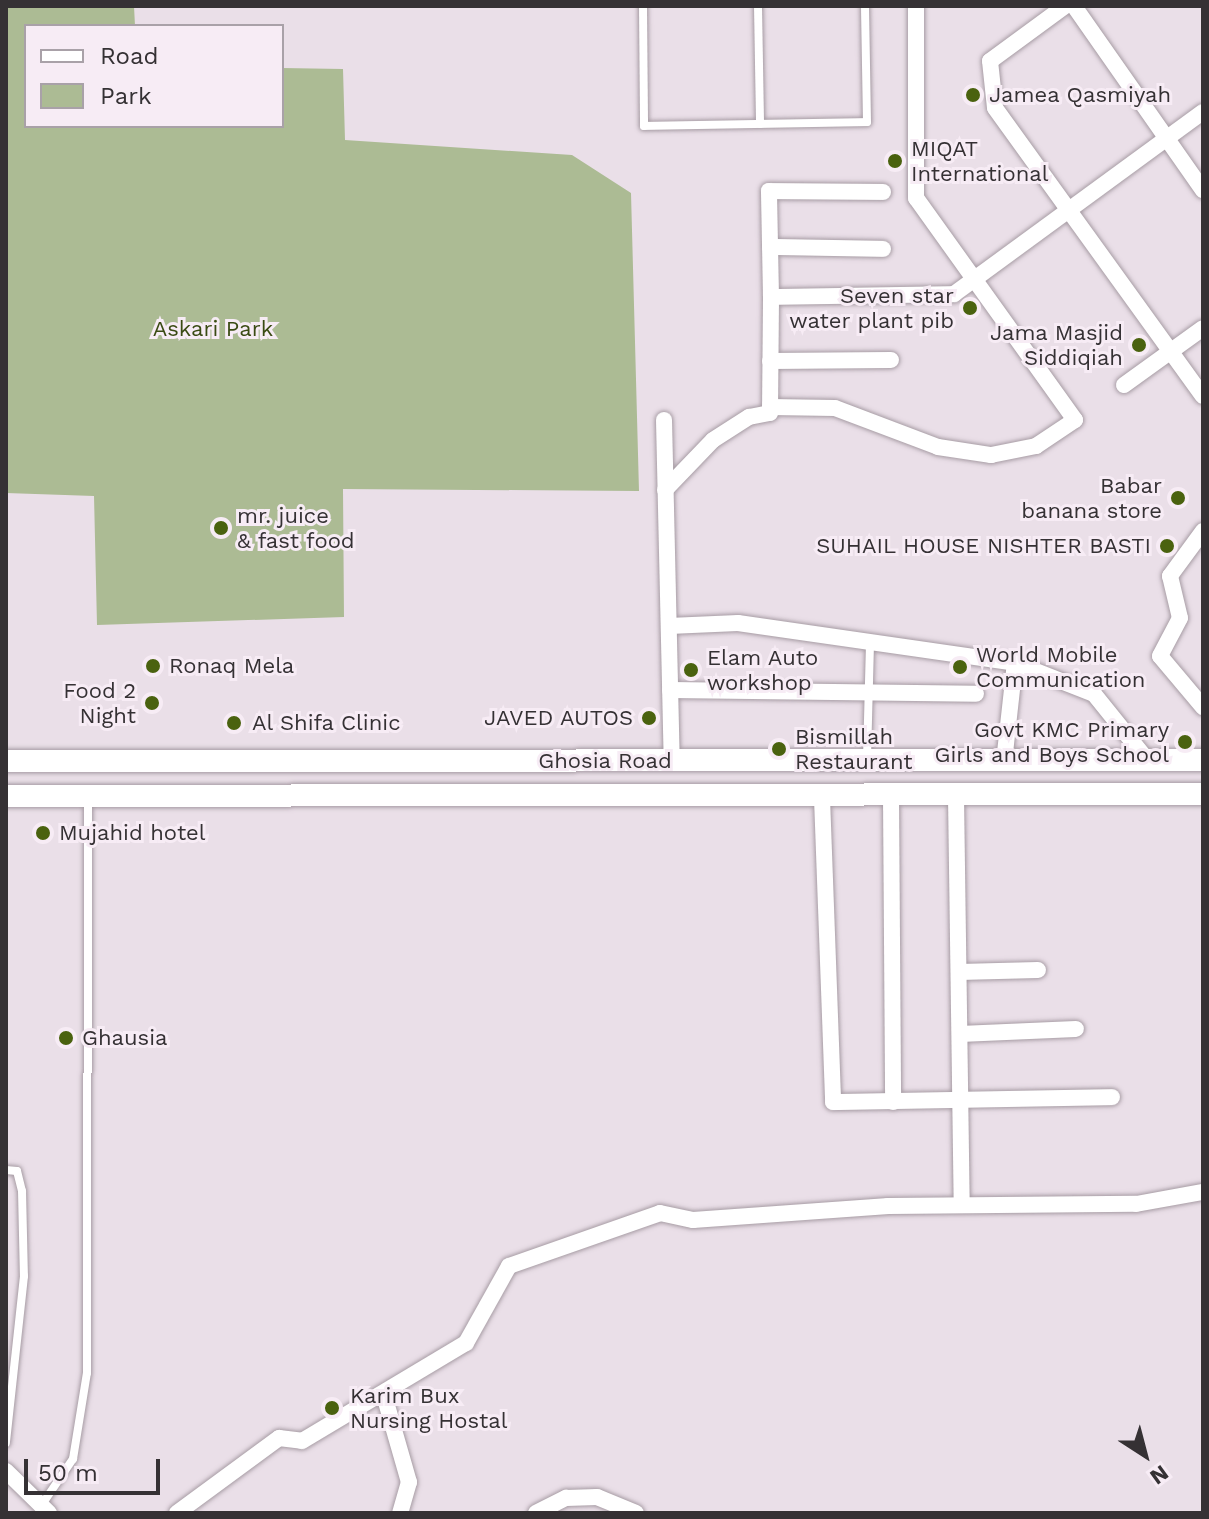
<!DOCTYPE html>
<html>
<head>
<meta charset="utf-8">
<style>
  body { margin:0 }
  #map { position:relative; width:1209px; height:1519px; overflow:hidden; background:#eadfe8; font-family:"Work Sans",sans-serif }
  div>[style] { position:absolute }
  .green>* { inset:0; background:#acbb94 }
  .roads { filter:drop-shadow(0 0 2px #a79ca4) drop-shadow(0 0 2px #a79ca4) }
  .lane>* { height:8px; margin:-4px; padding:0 4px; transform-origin:4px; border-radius:4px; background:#fff }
  .street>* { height:16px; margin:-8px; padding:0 8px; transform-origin:8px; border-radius:8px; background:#fff }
  .secondary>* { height:22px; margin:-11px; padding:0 11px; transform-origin:11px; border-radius:11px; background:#fff }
  .dots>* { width:22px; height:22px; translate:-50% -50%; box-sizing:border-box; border:4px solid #f7ecf5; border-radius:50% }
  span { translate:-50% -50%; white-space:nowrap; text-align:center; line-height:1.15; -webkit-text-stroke:6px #f7ecf5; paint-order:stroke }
  .poi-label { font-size:22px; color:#353134 }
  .left { translate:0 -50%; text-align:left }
  .right { translate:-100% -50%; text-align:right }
  .park-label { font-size:22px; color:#3a4b13 }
  .street-label { font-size:22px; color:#353134 }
  .frame { position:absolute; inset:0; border:8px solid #353134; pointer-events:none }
  .legend { position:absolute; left:24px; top:24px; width:260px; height:104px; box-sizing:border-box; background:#f7ecf5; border:2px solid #a9a1a8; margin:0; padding:10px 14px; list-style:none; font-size:24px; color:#353134 }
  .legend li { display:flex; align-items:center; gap:16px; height:40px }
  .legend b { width:40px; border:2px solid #a9a1a8 }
  .north { position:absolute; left:1105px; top:1415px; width:80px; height:80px; -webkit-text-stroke:6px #f7ecf5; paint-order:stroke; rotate:144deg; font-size:22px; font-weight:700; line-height:32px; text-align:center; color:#353134 }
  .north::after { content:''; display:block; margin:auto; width:28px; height:36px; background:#353134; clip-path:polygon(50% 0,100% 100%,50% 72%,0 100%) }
  .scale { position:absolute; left:24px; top:1459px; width:136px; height:36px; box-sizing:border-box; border:4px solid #353134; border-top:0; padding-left:10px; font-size:24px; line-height:28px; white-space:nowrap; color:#353134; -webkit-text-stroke:6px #f7ecf5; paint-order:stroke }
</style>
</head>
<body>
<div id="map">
  <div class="green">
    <div style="clip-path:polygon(6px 6px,134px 6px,135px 26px,26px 26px,26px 126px,282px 126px,282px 68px,343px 69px,345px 140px,572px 155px,631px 193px,639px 491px,343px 489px,344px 617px,97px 625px,94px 496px,6px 493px)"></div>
  </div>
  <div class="roads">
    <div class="lane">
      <div style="left:643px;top:6px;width:120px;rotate:89.5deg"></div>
      <div style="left:644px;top:126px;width:223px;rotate:-1deg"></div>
      <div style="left:867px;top:122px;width:116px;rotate:-91deg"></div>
      <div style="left:758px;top:6px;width:118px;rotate:89deg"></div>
      <div style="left:867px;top:758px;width:118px;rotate:-88.5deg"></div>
      <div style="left:6px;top:1170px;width:11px;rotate:5deg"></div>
      <div style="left:17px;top:1171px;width:21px;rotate:76deg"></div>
      <div style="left:22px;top:1191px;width:85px;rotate:88.7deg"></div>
      <div style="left:24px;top:1276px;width:168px;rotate:96.2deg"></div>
      <div style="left:41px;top:1506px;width:57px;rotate:-55.8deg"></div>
      <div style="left:73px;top:1459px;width:87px;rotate:-80.8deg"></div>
      <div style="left:87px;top:1373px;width:574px;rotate:-89.9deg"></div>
    </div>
    <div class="street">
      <div style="left:1065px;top:6px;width:93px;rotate:143.7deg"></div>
      <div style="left:990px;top:61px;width:47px;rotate:83.9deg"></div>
      <div style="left:995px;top:108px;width:355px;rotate:54.2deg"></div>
      <div style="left:1074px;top:6px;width:225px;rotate:55deg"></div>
      <div style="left:770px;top:247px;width:113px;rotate:1deg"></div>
      <div style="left:771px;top:297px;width:106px;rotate:-91.1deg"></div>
      <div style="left:769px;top:191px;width:114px;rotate:0.5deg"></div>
      <div style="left:770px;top:361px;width:121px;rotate:-0.5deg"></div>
      <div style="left:1124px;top:385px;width:97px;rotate:-35.8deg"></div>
      <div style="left:770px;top:407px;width:65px;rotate:0.9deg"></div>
      <div style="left:835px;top:408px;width:110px;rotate:20.7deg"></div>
      <div style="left:938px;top:447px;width:54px;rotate:8.6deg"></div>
      <div style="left:991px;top:455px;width:46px;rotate:-11.3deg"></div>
      <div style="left:1036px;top:446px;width:47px;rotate:-33.7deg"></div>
      <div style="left:1075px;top:420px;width:273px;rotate:-125.6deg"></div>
      <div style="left:916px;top:198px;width:192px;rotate:-90deg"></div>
      <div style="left:664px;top:420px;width:341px;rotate:88.7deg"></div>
      <div style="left:665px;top:490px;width:69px;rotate:-46.2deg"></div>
      <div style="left:713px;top:440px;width:43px;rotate:-32.6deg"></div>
      <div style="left:749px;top:417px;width:21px;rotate:-11deg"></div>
      <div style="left:770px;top:413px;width:116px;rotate:-89.5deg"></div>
      <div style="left:771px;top:297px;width:183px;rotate:-0.9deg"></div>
      <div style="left:954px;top:294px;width:308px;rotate:-36.2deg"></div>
      <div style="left:1203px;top:531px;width:56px;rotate:126.3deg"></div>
      <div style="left:1170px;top:576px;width:43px;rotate:76.6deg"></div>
      <div style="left:1180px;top:618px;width:43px;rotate:117.8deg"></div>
      <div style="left:1160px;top:656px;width:67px;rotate:49.9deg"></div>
      <div style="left:669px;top:626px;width:69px;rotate:-2.5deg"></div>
      <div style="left:738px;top:623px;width:280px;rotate:8.2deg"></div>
      <div style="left:1015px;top:663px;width:85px;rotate:21.4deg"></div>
      <div style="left:1094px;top:694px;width:86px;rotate:51.1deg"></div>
      <div style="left:670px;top:690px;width:306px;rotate:0.7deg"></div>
      <div style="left:1004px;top:762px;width:100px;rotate:-83.7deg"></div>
      <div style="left:956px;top:796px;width:408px;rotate:89.2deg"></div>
      <div style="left:891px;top:797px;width:305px;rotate:89.6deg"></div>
      <div style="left:822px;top:798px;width:304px;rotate:87.9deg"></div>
      <div style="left:833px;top:1102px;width:279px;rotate:-1deg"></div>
      <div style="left:959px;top:972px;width:79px;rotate:-1.5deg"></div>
      <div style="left:960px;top:1034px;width:116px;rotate:-2.5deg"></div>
      <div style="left:384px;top:1395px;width:91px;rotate:74deg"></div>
      <div style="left:409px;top:1482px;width:32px;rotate:106deg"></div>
      <div style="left:6px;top:1471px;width:60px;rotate:44.3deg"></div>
      <div style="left:177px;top:1513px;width:127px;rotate:-36.3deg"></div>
      <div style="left:279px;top:1438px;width:23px;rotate:7deg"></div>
      <div style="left:302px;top:1441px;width:191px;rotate:-30.9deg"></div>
      <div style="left:466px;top:1343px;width:88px;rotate:-60.8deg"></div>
      <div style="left:509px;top:1266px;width:160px;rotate:-19.3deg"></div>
      <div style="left:660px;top:1213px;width:34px;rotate:12deg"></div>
      <div style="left:693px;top:1220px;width:196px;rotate:-4.1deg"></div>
      <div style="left:888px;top:1206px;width:248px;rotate:-0.5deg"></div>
      <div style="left:1136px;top:1204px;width:68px;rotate:-10.2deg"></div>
      <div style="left:536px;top:1513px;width:34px;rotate:-27deg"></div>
      <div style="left:566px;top:1498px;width:31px;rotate:-2deg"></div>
      <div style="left:597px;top:1497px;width:42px;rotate:22.3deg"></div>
    </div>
    <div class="secondary">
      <div style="left:6px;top:761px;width:1197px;rotate:-0.05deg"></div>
      <div style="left:6px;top:796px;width:1197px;rotate:-0.1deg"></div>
    </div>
  </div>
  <div class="dots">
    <div style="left:973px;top:95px;background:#4a620f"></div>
    <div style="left:895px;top:161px;background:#4a620f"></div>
    <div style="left:970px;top:308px;background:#4a620f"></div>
    <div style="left:1139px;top:345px;background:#4a620f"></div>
    <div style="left:1178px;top:498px;background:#4a620f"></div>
    <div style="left:221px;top:528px;background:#4a620f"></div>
    <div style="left:1167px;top:546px;background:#4a620f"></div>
    <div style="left:153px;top:666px;background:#4a620f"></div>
    <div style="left:960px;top:667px;background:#4a620f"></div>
    <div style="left:691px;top:670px;background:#4a620f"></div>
    <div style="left:152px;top:703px;background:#4a620f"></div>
    <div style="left:649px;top:718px;background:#4a620f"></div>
    <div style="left:234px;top:723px;background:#4a620f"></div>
    <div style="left:1185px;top:742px;background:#4a620f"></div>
    <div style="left:779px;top:749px;background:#4a620f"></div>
    <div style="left:43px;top:833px;background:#4a620f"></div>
    <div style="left:66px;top:1038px;background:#4a620f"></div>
    <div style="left:332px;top:1408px;background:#4a620f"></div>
  </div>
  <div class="poi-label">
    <span class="left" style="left:989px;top:95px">Jamea Qasmiyah</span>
    <span class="left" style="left:911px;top:161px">MIQAT<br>International</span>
    <span class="right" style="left:954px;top:308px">Seven star<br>water plant pib</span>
    <span class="right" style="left:1123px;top:345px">Jama Masjid<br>Siddiqiah</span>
    <span class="right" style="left:1162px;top:498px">Babar<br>banana store</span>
    <span class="left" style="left:237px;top:528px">mr. juice<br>&amp; fast food</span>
    <span class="right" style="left:1151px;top:546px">SUHAIL HOUSE NISHTER BASTI</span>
    <span class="left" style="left:976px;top:667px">World Mobile<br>Communication</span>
    <span class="left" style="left:707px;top:670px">Elam Auto<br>workshop</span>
    <span class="left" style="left:169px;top:666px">Ronaq Mela</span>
    <span class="right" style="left:136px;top:703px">Food 2<br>Night</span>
    <span class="right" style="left:633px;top:718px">JAVED AUTOS</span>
    <span class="left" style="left:252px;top:723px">Al Shifa Clinic</span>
    <span class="right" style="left:1169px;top:742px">Govt KMC Primary<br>Girls and Boys School</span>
    <span class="left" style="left:795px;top:749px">Bismillah<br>Restaurant</span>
    <span class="left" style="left:59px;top:833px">Mujahid hotel</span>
    <span class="left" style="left:82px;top:1038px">Ghausia</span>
    <span class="left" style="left:350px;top:1408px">Karim Bux<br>Nursing Hostal</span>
  </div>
  <div class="park-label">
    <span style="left:213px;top:329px">Askari Park</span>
  </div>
  <div class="street-label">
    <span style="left:605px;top:761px">Ghosia Road</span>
  </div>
  <div class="frame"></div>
  <ul class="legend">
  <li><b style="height:10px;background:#fff"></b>Road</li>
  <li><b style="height:22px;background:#acbb94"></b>Park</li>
  </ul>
  <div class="north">N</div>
  <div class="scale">50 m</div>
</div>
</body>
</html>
